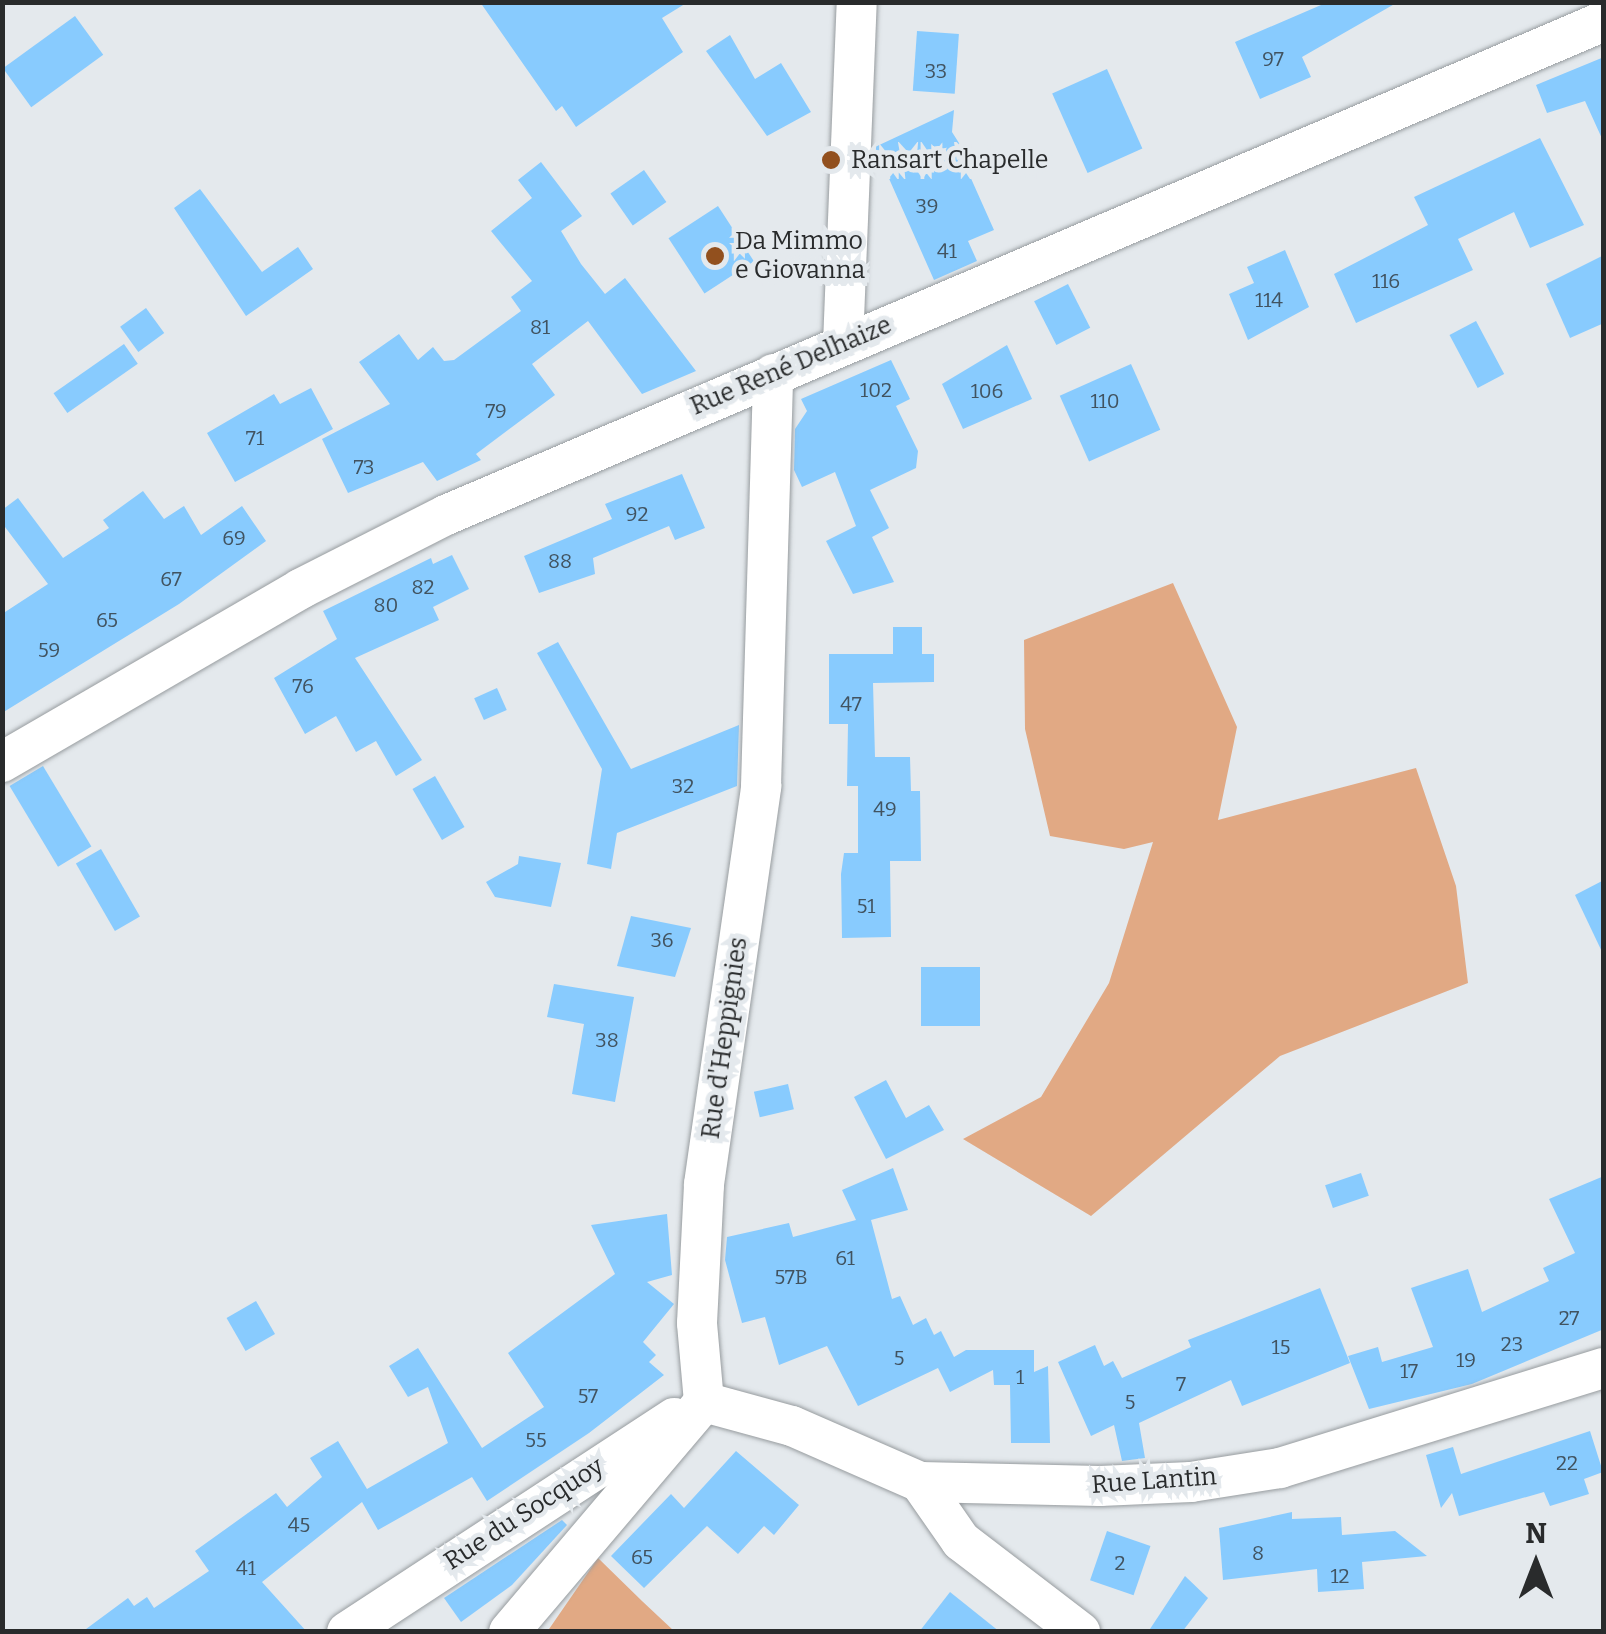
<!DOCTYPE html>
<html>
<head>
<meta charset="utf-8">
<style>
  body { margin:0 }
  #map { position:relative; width:1606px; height:1634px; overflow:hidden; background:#e4e9ed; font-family:Bitter,serif }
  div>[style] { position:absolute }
  .green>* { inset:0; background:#e1a984 }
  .building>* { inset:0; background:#88cbfe; transform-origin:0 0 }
  .roads { filter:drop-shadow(0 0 2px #979c9f) drop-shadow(0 0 2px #979c9f) }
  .minor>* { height:40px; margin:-20px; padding:0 20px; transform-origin:20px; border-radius:20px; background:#fff }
  .dots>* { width:28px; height:28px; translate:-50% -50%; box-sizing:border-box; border:5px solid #e4e9ed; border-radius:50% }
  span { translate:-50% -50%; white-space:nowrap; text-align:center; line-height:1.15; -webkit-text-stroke:9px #e4e9ed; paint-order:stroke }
  .number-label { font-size:20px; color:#415360 }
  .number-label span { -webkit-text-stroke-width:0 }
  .poi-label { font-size:25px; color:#292b2c }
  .left { translate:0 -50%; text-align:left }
  .street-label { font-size:25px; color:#292b2c }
  .frame { position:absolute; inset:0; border:5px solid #292b2c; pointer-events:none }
  .north { position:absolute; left:1486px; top:1514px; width:100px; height:100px; -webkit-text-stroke:8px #e4e9ed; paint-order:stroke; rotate:0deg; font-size:28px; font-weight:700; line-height:40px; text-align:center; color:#292b2c }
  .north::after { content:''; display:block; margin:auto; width:35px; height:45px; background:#292b2c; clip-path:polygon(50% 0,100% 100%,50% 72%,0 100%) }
</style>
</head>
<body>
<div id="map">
  <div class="green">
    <div style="clip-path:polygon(1173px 583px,1237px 727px,1218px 820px,1416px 768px,1456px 886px,1468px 983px,1280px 1056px,1091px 1216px,963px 1139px,1041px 1097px,1109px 983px,1153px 842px,1124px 849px,1050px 836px,1025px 729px,1024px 640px)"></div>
    <div style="clip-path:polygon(598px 1558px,642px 1601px,674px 1631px,547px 1632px)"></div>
  </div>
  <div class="building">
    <div style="clip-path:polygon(480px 2px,688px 2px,662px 18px,683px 52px,576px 127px,562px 106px,556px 111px)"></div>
    <div style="clip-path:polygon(1328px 2px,1398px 2px,1302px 57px,1311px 77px,1260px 99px,1235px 42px)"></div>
    <div style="left:75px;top:16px;width:48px;height:89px;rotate:54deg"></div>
    <div style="left:917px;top:31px;width:42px;height:60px;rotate:4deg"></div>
    <div style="clip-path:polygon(730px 35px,755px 79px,781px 63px,811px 112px,767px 136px,706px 51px)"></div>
    <div style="clip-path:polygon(1604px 57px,1604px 143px,1585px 101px,1547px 113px,1536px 85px)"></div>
    <div style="left:1107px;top:69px;width:87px;height:60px;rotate:66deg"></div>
    <div style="clip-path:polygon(954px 110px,952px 132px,971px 162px,965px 165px,994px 230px,968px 241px,977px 261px,934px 280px,875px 147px)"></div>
    <div style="clip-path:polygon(1540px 138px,1584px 225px,1530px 248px,1514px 212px,1458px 239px,1473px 270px,1356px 323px,1334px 274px,1428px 225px,1414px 197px)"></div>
    <div style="clip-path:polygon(541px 162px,582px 216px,561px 231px,581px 264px,605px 294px,625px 278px,696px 371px,642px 394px,588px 321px,532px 364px,555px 395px,476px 454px,481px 460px,437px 481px,423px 462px,348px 493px,322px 439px,390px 404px,359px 362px,399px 334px,418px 360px,433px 347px,444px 361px,454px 360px,521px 311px,511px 297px,532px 281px,491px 231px,532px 198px,518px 180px)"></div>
    <div style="left:644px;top:170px;width:39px;height:41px;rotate:55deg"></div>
    <div style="clip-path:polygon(200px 189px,262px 272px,298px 247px,313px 269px,246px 316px,174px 208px)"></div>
    <div style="left:718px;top:206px;width:66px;height:59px;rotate:57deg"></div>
    <div style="clip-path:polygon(1285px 250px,1309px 307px,1248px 340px,1229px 294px,1254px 283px,1247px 267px)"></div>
    <div style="clip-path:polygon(1604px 255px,1604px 323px,1570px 338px,1546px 284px)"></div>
    <div style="left:1068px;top:284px;width:49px;height:38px;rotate:63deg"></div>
    <div style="left:146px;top:308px;width:31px;height:32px;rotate:54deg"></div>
    <div style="left:1476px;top:321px;width:60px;height:30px;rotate:62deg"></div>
    <div style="left:124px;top:344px;width:24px;height:86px;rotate:55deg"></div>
    <div style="clip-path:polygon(1007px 345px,1032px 399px,963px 429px,942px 384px)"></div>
    <div style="clip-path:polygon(891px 360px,910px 399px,896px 406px,918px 451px,916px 468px,870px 490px,889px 528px,872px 537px,894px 582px,853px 594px,826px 541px,856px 526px,835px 472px,802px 487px,794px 470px,795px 429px,807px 411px,801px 399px)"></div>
    <div style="left:1131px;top:364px;width:72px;height:78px;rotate:66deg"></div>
    <div style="clip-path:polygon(311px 388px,333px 429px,235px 482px,207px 433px,274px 394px,280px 404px)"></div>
    <div style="clip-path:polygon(682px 474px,705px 528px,675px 540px,669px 526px,593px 558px,595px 574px,539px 593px,524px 556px,612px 519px,605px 504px)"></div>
    <div style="clip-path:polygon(143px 491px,164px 519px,184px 506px,201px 535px,242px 506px,266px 541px,179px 604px,2px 713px,2px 614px,48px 584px,2px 523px,2px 510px,18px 498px,63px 558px,109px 528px,103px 520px)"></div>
    <div style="clip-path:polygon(452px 555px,469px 589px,433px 607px,439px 620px,355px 658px,422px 760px,396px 776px,376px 741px,356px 752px,336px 716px,305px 734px,274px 678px,337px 639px,323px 611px,431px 558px,433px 564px)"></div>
    <div style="clip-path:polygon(893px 627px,922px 627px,922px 654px,934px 654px,934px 682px,873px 683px,875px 757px,910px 757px,911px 791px,920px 791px,921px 861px,890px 861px,891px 937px,842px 938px,841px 874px,844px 853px,858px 853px,858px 786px,847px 786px,848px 724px,829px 724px,829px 654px,893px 654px)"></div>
    <div style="clip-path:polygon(558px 642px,631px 769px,739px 725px,737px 786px,617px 833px,611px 869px,587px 864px,602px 769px,537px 653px)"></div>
    <div style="left:497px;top:688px;width:24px;height:25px;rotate:66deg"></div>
    <div style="left:43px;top:766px;width:94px;height:39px;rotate:59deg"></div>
    <div style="left:435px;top:776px;width:59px;height:26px;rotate:60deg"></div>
    <div style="left:101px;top:849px;width:78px;height:29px;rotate:60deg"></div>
    <div style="clip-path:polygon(519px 856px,561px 863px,551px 907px,495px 897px,486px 882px,518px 864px)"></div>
    <div style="clip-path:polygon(1604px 880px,1604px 956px,1575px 895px)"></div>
    <div style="clip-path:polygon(631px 916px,691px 928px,675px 977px,617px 966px)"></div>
    <div style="left:921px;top:967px;width:59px;height:59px"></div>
    <div style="clip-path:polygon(554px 984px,634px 997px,615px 1102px,572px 1094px,584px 1024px,547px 1017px)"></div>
    <div style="clip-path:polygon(886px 1080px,906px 1118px,929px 1105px,944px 1130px,886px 1159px,854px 1097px)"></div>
    <div style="left:788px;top:1084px;width:26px;height:35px;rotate:77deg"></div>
    <div style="clip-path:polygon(893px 1168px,908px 1210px,871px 1220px,892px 1299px,900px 1296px,913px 1325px,926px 1318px,934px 1335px,941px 1331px,954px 1357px,966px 1350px,1034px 1350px,1034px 1372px,1048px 1366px,1050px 1443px,1011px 1443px,1010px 1385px,994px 1385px,993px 1370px,950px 1392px,938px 1368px,858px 1406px,827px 1346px,779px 1365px,765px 1317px,742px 1323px,725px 1260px,727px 1237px,789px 1223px,793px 1237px,856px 1220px,842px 1190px)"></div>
    <div style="left:1361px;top:1173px;width:24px;height:38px;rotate:71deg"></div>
    <div style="clip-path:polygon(1604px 1176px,1604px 1329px,1472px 1384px,1369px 1409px,1348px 1356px,1378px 1347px,1382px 1362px,1433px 1347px,1411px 1288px,1468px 1269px,1482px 1312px,1549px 1281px,1543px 1268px,1575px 1253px,1549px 1199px)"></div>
    <div style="clip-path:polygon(667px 1214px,672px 1275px,647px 1282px,674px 1304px,643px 1342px,656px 1355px,649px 1362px,664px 1375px,589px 1433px,487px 1501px,472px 1477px,378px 1530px,362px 1502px,262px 1582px,307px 1632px,82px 1632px,128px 1598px,134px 1606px,147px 1597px,154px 1608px,209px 1571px,195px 1551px,276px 1493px,287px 1507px,322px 1477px,310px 1458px,338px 1441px,367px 1489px,448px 1443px,428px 1387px,408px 1397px,389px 1366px,418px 1348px,482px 1448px,544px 1407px,508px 1353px,615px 1274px,591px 1225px)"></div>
    <div style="clip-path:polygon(1320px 1288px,1350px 1363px,1242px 1406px,1231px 1380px,1139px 1423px,1145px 1458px,1122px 1461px,1114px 1425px,1091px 1436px,1058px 1362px,1095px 1345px,1104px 1366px,1113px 1361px,1122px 1378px,1191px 1347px,1188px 1340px)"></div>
    <div style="left:256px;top:1301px;width:38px;height:34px;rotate:60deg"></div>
    <div style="clip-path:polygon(1590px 1431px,1603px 1472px,1584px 1479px,1589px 1494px,1550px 1506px,1544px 1492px,1459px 1516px,1452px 1493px,1441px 1508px,1426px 1455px,1453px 1447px,1461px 1474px)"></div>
    <div style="clip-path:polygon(736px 1451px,799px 1505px,774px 1535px,764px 1526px,738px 1554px,707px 1526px,644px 1588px,611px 1556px,671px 1494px,684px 1508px)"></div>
    <div style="clip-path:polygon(1292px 1512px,1292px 1519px,1341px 1517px,1342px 1535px,1395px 1531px,1427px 1556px,1362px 1562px,1364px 1589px,1318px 1592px,1317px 1569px,1223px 1580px,1219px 1528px)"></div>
    <div style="clip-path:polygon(562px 1520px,567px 1525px,512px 1585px,461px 1622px,444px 1598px)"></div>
    <div style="left:1107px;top:1531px;width:46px;height:52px;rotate:19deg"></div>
    <div style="clip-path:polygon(1185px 1576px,1208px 1598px,1182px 1632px,1148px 1632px)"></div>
    <div style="clip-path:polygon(950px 1592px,1000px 1632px,919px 1632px)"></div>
  </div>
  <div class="roads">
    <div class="minor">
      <div style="left:843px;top:344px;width:342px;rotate:-87.7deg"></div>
      <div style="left:2px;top:762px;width:345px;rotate:-30.1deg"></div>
      <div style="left:300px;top:589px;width:164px;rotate:-26.9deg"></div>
      <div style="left:446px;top:515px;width:1259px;rotate:-23.1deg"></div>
      <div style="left:704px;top:1402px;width:91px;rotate:15.3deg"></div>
      <div style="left:792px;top:1426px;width:140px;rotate:23.6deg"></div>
      <div style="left:920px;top:1482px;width:180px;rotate:1.3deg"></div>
      <div style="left:1100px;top:1486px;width:91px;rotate:-2.5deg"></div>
      <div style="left:1191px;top:1482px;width:90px;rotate:-8.9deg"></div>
      <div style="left:1280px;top:1468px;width:339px;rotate:-17.2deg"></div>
      <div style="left:920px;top:1482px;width:72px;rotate:55.2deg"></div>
      <div style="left:961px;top:1541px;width:150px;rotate:37.4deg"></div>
      <div style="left:347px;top:1632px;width:391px;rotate:-33.2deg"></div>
      <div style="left:509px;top:1632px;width:302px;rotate:-49.7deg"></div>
      <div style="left:704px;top:1402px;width:79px;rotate:-95.1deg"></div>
      <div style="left:697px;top:1323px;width:139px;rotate:-87.1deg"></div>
      <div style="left:704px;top:1184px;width:402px;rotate:-81.8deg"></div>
      <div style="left:761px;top:786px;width:412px;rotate:-88.3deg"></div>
    </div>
  </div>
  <div class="dots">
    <div style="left:831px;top:160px;background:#92501e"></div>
    <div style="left:715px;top:256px;background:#92501e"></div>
  </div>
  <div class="number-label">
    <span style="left:1273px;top:59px">97</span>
    <span style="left:936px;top:71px">33</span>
    <span style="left:927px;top:206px">39</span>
    <span style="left:947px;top:251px">41</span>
    <span style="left:1386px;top:281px">116</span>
    <span style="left:1269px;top:300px">114</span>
    <span style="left:540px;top:327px">81</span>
    <span style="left:876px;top:390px">102</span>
    <span style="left:987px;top:391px">106</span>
    <span style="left:1105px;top:401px">110</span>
    <span style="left:496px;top:411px">79</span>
    <span style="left:255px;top:438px">71</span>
    <span style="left:364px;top:467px">73</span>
    <span style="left:637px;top:514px">92</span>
    <span style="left:234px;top:538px">69</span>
    <span style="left:560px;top:561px">88</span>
    <span style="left:171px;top:579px">67</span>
    <span style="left:423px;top:587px">82</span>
    <span style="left:386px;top:605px">80</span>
    <span style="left:107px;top:620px">65</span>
    <span style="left:49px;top:650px">59</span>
    <span style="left:303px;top:686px">76</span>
    <span style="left:851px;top:704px">47</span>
    <span style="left:683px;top:786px">32</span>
    <span style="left:885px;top:809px">49</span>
    <span style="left:866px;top:906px">51</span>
    <span style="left:662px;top:940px">36</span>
    <span style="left:607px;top:1040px">38</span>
    <span style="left:845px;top:1258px">61</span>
    <span style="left:791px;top:1277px">57B</span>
    <span style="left:1569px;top:1318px">27</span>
    <span style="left:1512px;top:1344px">23</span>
    <span style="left:1281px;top:1347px">15</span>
    <span style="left:899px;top:1358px">5</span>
    <span style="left:1466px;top:1360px">19</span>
    <span style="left:1409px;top:1371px">17</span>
    <span style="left:1020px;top:1377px">1</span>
    <span style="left:1181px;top:1384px">7</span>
    <span style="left:588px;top:1396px">57</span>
    <span style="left:1130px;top:1402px">5</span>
    <span style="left:536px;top:1440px">55</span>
    <span style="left:1567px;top:1463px">22</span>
    <span style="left:299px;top:1525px">45</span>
    <span style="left:1258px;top:1553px">8</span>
    <span style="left:642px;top:1557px">65</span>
    <span style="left:1120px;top:1563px">2</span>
    <span style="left:246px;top:1568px">41</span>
    <span style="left:1340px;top:1576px">12</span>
  </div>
  <div class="poi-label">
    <span class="left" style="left:851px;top:160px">Ransart Chapelle</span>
    <span class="left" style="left:735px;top:256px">Da Mimmo<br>e Giovanna</span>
  </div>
  <div class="street-label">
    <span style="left:791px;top:366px;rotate:-23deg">Rue René Delhaize</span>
    <span style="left:725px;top:1038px;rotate:-82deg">Rue d'Heppignies</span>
    <span style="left:1154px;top:1481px;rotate:-4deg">Rue Lantin</span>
    <span style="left:524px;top:1514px;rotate:-33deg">Rue du Socquoy</span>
  </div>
  <div class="frame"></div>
  <div class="north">N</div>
</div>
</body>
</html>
